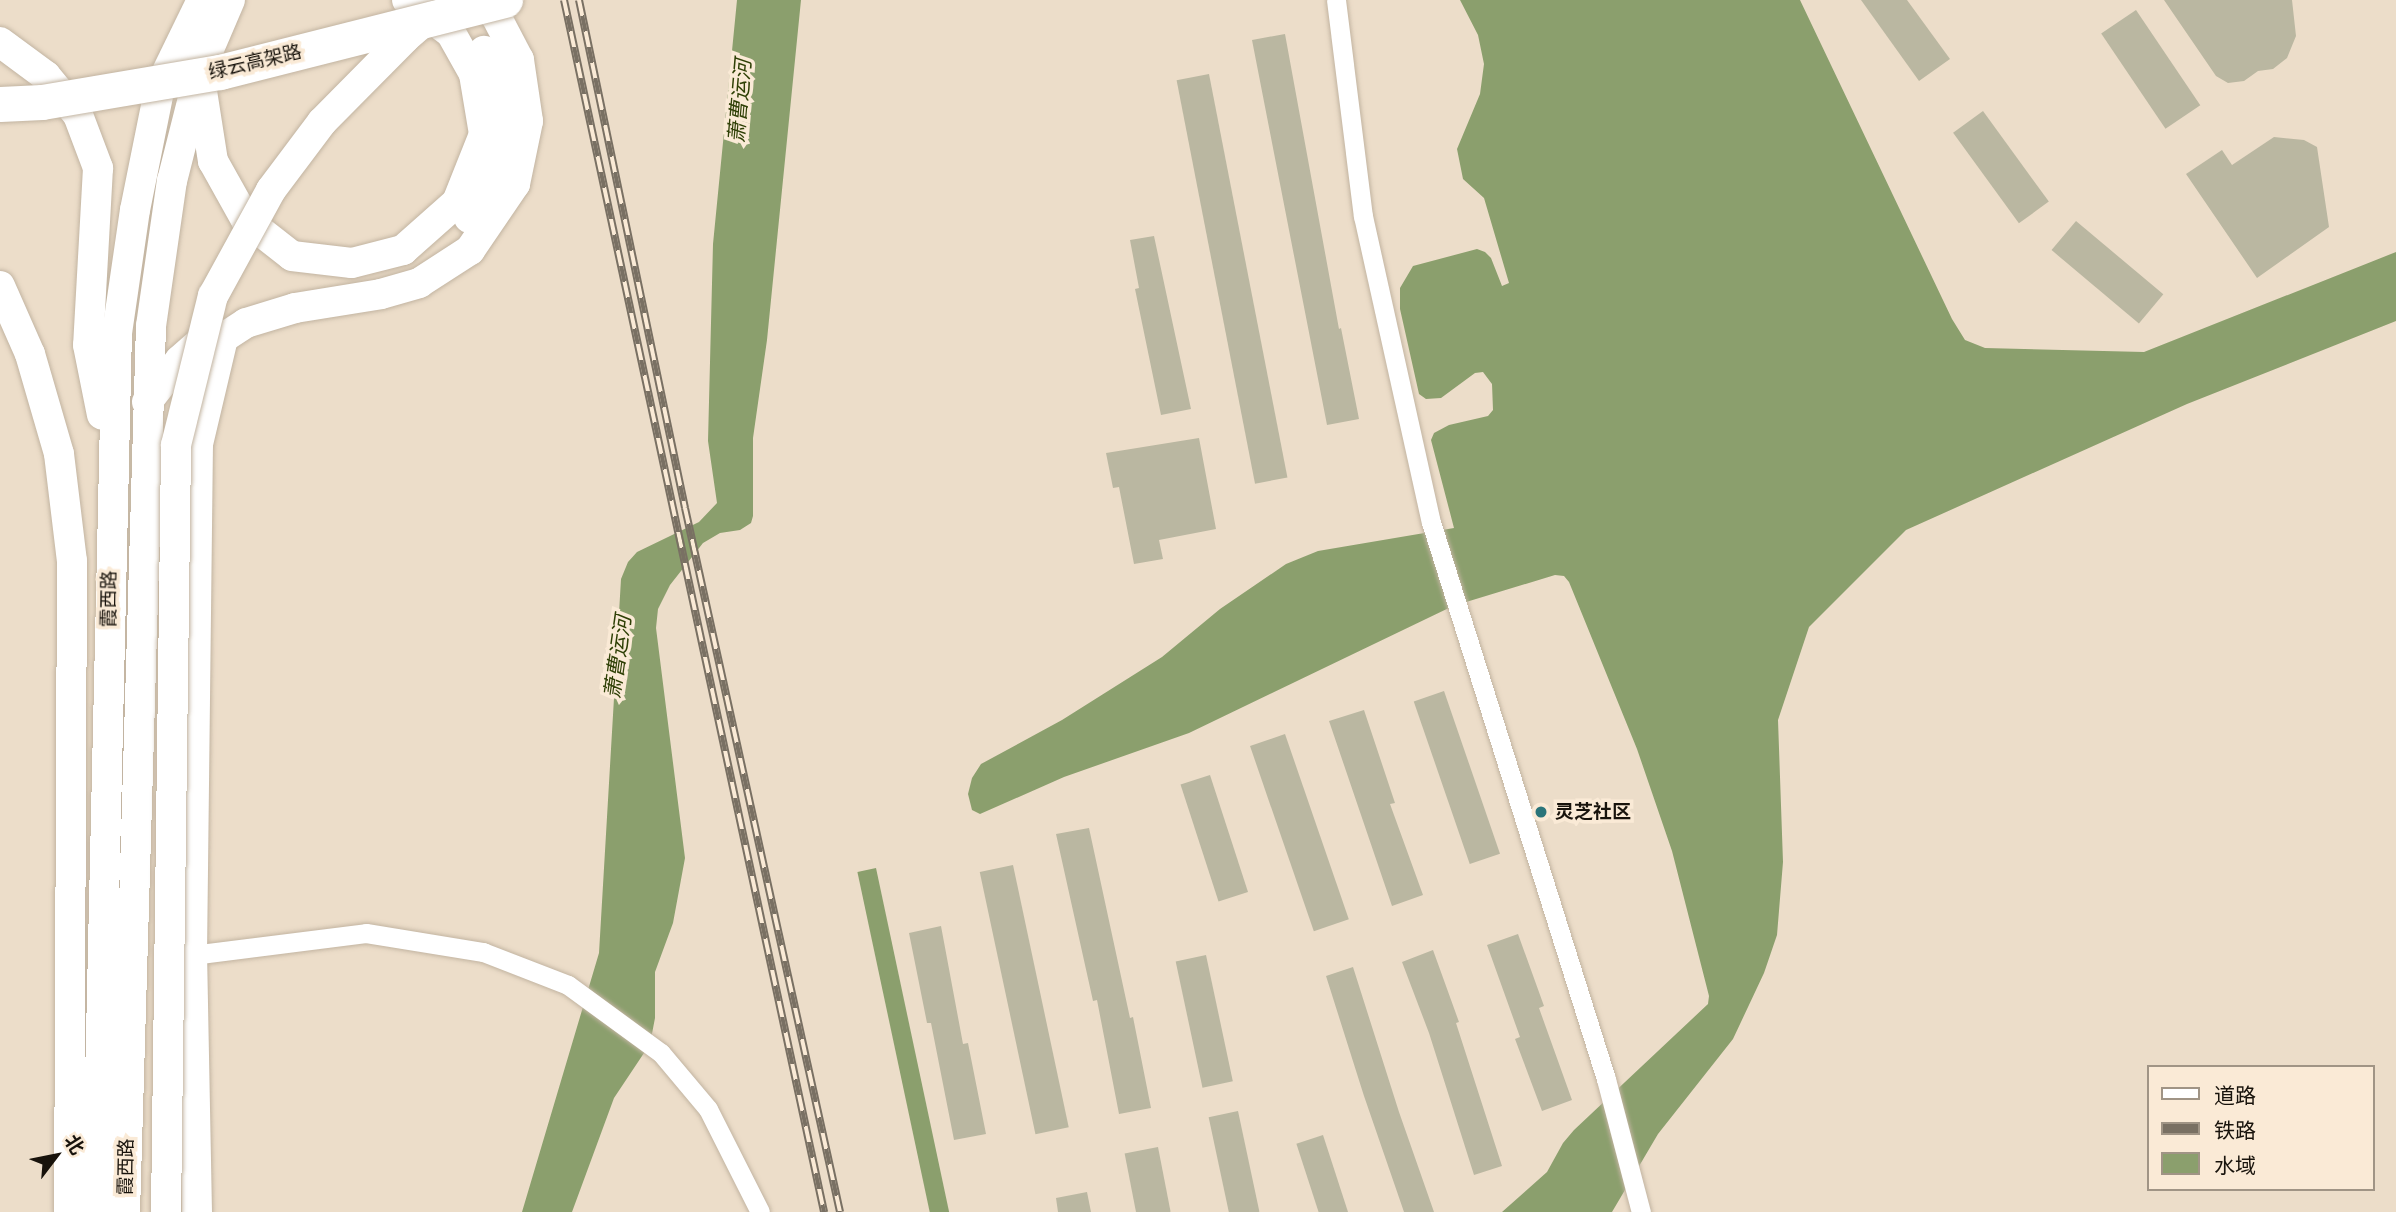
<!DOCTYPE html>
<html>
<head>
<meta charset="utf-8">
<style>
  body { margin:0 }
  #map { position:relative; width:2396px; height:1212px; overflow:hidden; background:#ecddc9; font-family:Montserrat,"Noto Sans SC",sans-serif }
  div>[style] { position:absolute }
  .water>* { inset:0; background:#8b9f6d; transform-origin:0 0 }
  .building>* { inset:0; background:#bab7a1; transform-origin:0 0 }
  .roads { filter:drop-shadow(0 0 2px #c2b4a1) drop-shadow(0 0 2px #c2b4a1) }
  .street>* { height:19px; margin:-9.5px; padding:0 9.5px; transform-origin:9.5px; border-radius:9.5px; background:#fff }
  .primary>* { height:30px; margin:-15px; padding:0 15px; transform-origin:15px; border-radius:15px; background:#fff }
  .rail>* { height:8px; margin-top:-4px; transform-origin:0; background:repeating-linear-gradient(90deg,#faead6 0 16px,#797063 0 32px); box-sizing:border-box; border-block:2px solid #797063 }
  .bridges { filter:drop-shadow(0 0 2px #c2b4a1) drop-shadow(0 0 2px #c2b4a1) }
  .primary-bridge>* { height:30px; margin:-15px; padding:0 15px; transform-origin:15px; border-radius:15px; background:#fff }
  .highway-bridge>* { height:35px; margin:-17.5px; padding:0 17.5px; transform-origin:17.5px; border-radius:17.5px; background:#fff }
  .dots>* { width:19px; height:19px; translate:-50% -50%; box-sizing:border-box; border:4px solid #faead6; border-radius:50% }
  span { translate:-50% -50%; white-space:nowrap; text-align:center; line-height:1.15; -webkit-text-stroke:7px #faead6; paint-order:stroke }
  .street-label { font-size:19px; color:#18130c }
  .poi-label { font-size:19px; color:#18130c; font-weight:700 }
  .left { translate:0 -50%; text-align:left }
  .water-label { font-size:21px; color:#2f4006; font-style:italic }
  .legend { position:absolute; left:2147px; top:1065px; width:228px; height:126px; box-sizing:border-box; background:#faead6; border:2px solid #a09485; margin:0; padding:9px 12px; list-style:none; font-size:21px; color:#18130c }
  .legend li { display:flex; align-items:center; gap:14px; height:35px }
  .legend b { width:35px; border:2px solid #a09485 }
  .north { position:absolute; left:21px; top:1121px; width:70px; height:70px; -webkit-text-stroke:5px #faead6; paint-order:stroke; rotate:58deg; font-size:19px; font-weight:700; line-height:28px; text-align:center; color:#18130c }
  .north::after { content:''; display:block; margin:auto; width:24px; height:32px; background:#18130c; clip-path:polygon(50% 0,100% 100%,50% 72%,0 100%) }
</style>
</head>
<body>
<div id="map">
  <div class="water">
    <div style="clip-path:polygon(737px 0,801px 0,767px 340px,753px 438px,753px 516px,751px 523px,740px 530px,720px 533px,703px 543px,670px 585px,658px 609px,656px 628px,685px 858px,673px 923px,655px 972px,655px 1018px,650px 1044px,614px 1098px,572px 1212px,522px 1212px,599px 953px,621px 579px,628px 562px,637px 552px,699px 522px,717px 503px,708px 441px,713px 244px)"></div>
    <div style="clip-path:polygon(1460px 0,1800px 0,1952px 319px,1965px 340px,1985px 348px,2144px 352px,2396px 252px,2396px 321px,2187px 404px,1906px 530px,1809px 627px,1778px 720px,1783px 862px,1777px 935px,1764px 973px,1733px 1039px,1658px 1134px,1612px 1212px,1502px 1212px,1547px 1172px,1563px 1143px,1574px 1130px,1708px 1004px,1709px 996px,1672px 851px,1637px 749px,1569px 582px,1564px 576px,1555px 575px,1453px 606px,1189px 733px,1064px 777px,980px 814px,972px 810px,968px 794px,972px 778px,981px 764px,1062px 720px,1162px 657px,1220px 609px,1286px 564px,1318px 551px,1454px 528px,1431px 440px,1434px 433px,1449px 425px,1488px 416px,1493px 410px,1492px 384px,1483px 372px,1475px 373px,1441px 398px,1426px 399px,1419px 394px,1400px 309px,1400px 288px,1413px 266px,1477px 249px,1485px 252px,1491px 258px,1502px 286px,1509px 283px,1484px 198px,1463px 179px,1457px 149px,1480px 94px,1484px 64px,1478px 35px)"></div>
    <div style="left:876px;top:868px;width:352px;height:19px;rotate:78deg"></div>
  </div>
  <div class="building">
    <div style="clip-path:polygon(1861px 0,1907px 0,1950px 59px,1919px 81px)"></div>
    <div style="clip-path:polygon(2164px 0,2292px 0,2296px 36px,2287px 58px,2273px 69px,2258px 71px,2244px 81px,2228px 83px,2216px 76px)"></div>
    <div style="left:2136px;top:10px;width:115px;height:42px;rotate:56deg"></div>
    <div style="clip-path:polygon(1285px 34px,1339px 329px,1341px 328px,1359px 419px,1327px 425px,1252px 40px)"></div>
    <div style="left:1209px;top:74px;width:411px;height:33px;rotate:79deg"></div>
    <div style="left:1983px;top:111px;width:112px;height:37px;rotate:54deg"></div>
    <div style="clip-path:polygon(2274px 137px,2304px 140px,2317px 147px,2329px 227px,2257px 278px,2186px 174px,2222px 150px,2232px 165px)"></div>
    <div style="left:2076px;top:221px;width:114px;height:38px;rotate:40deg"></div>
    <div style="clip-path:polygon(1154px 236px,1191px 409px,1161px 415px,1135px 289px,1139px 288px,1130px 240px)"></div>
    <div style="clip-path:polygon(1199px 438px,1216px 529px,1159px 540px,1163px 559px,1134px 564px,1119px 487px,1113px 488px,1106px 453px)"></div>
    <div style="left:1444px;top:691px;width:172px;height:32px;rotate:71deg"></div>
    <div style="clip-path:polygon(1364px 710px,1395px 803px,1390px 804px,1423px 895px,1392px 906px,1329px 721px)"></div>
    <div style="left:1285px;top:734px;width:196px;height:37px;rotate:71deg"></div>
    <div style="left:1210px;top:775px;width:123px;height:31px;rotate:72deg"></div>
    <div style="clip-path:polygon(1089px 828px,1130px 1018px,1133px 1017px,1151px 1108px,1119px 1114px,1097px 1000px,1093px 1001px,1056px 834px)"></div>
    <div style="left:1013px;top:865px;width:268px;height:34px;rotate:78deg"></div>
    <div style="clip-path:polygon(941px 926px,963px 1044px,968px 1043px,986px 1134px,954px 1140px,931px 1023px,927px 1023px,909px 933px)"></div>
    <div style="clip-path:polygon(1518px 934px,1544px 1006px,1539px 1008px,1572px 1100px,1542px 1111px,1515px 1039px,1520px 1037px,1487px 945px)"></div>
    <div style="clip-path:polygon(1433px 950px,1459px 1022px,1456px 1023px,1502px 1166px,1474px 1175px,1429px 1033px,1402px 962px)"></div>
    <div style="left:1206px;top:955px;width:129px;height:31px;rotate:78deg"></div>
    <div style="clip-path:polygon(1353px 967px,1399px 1112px,1434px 1212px,1404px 1212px,1364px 1096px,1326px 976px)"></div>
    <div style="left:1238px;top:1111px;width:103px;height:30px;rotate:78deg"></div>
    <div style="left:1323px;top:1135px;width:81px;height:28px;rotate:72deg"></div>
    <div style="left:1158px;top:1147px;width:66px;height:34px;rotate:79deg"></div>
    <div style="clip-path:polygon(1087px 1192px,1091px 1212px,1058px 1212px,1056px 1198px)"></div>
  </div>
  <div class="roads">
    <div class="street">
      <div style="left:1336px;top:0;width:218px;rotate:82.9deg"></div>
      <div style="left:1363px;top:216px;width:313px;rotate:77.5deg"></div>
      <div style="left:1431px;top:522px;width:584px;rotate:72.56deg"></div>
      <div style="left:1606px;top:1079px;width:138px;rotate:75.3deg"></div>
      <div style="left:192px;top:955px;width:175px;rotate:-7.2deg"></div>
      <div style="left:366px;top:933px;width:119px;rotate:9.2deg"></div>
      <div style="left:483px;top:952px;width:91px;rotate:21.2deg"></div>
      <div style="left:568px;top:985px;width:115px;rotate:36.2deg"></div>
      <div style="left:661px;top:1053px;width:73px;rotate:50deg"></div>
      <div style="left:708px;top:1109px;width:115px;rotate:63.2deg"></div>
    </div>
    <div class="primary">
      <div style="left:0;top:42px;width:57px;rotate:36.5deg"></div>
      <div style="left:46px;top:76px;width:50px;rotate:50.6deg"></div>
      <div style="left:78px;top:115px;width:57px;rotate:69.3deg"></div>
      <div style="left:98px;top:168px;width:177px;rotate:93.2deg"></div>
      <div style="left:88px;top:345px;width:71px;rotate:78.7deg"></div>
      <div style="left:202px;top:91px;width:71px;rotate:81.1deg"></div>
      <div style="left:213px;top:161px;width:68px;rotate:60.8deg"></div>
      <div style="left:246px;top:220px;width:58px;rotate:38deg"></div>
      <div style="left:292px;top:256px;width:60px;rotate:6.7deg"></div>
      <div style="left:352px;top:263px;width:53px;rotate:-14.3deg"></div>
      <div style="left:403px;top:250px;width:72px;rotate:-41.6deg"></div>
      <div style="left:457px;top:202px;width:73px;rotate:-68.3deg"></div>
      <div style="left:484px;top:134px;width:61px;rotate:-99.5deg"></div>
      <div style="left:474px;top:74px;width:47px;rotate:-119.3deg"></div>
      <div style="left:451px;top:33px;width:55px;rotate:-143.1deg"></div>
      <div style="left:469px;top:218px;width:51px;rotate:-61.9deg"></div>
      <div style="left:493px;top:173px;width:54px;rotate:-79.3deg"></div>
      <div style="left:503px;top:120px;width:53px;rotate:-99.8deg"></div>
      <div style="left:494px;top:68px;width:20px;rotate:-120deg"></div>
      <div style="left:0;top:286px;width:74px;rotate:66.2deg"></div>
      <div style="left:30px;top:354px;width:104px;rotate:73.8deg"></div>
      <div style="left:59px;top:454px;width:108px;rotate:83.1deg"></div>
      <div style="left:72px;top:561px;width:651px;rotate:90.26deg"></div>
      <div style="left:147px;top:402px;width:53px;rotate:-51.8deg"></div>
      <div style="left:180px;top:360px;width:44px;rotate:-41.3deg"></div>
      <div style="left:97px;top:1212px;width:879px;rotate:-88.7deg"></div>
      <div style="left:117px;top:333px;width:124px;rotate:-81.7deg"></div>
      <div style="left:135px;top:210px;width:126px;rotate:-78.6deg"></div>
      <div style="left:160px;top:86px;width:96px;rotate:-64deg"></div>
      <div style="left:125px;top:1212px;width:886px;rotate:-88.32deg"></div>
      <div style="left:151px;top:326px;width:147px;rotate:-81.8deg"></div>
      <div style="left:172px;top:181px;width:114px;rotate:-75.8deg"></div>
      <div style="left:200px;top:70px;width:76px;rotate:-66.8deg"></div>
      <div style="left:197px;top:1212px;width:257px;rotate:-91.1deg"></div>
      <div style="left:192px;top:955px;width:511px;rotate:-89.33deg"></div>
      <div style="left:198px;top:444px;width:109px;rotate:-76.7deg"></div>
      <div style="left:223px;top:338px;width:27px;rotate:-33deg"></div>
      <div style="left:246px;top:323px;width:51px;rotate:-17deg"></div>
      <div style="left:295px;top:308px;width:87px;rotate:-9.2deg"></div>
      <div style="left:381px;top:294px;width:40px;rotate:-16deg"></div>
      <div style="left:419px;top:283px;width:61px;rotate:-32.9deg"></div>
      <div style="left:470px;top:250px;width:80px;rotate:-55.7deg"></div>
      <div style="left:515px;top:184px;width:64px;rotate:-78.3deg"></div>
      <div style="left:528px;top:121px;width:62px;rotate:-98.4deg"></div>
      <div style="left:519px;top:60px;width:50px;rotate:-117.6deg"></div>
      <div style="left:496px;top:16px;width:23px;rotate:-137deg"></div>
    </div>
  </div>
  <div class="rail">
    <div style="left:564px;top:0;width:1240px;rotate:77.89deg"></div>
    <div style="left:579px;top:0;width:519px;rotate:78.21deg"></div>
    <div style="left:685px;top:508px;width:721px;rotate:77.58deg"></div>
  </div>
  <div class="bridges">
    <div class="primary-bridge">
      <div style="left:166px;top:1212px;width:767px;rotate:-89.25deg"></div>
      <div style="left:176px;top:445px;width:154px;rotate:-76.1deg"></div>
      <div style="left:213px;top:296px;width:121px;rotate:-61.3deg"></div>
      <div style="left:271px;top:190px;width:85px;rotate:-53.1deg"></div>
      <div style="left:322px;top:122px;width:118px;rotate:-45.3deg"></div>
      <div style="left:405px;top:38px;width:29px;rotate:-41deg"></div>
    </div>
    <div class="highway-bridge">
      <div style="left:0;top:104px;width:42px;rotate:-2.7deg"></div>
      <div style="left:42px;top:102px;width:181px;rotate:-9.6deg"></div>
      <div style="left:220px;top:72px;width:294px;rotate:-14.2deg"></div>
    </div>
  </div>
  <div class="dots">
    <div style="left:1541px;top:812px;background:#2b757a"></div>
  </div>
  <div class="street-label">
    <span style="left:255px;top:62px;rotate:-13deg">绿云高架路</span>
    <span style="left:109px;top:599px;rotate:-89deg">霞西路</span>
    <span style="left:126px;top:1167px;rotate:-89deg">霞西路</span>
  </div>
  <div class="poi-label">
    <span class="left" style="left:1555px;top:812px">灵芝社区</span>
  </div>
  <div class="water-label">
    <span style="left:740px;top:101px;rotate:-85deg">萧曹运河</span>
    <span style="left:618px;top:657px;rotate:-82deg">萧曹运河</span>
  </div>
  <ul class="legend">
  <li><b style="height:9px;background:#fff"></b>道路</li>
  <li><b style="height:9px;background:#797063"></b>铁路</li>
  <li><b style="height:19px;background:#8b9f6d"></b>水域</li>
  </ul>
  <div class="north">北</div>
</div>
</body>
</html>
